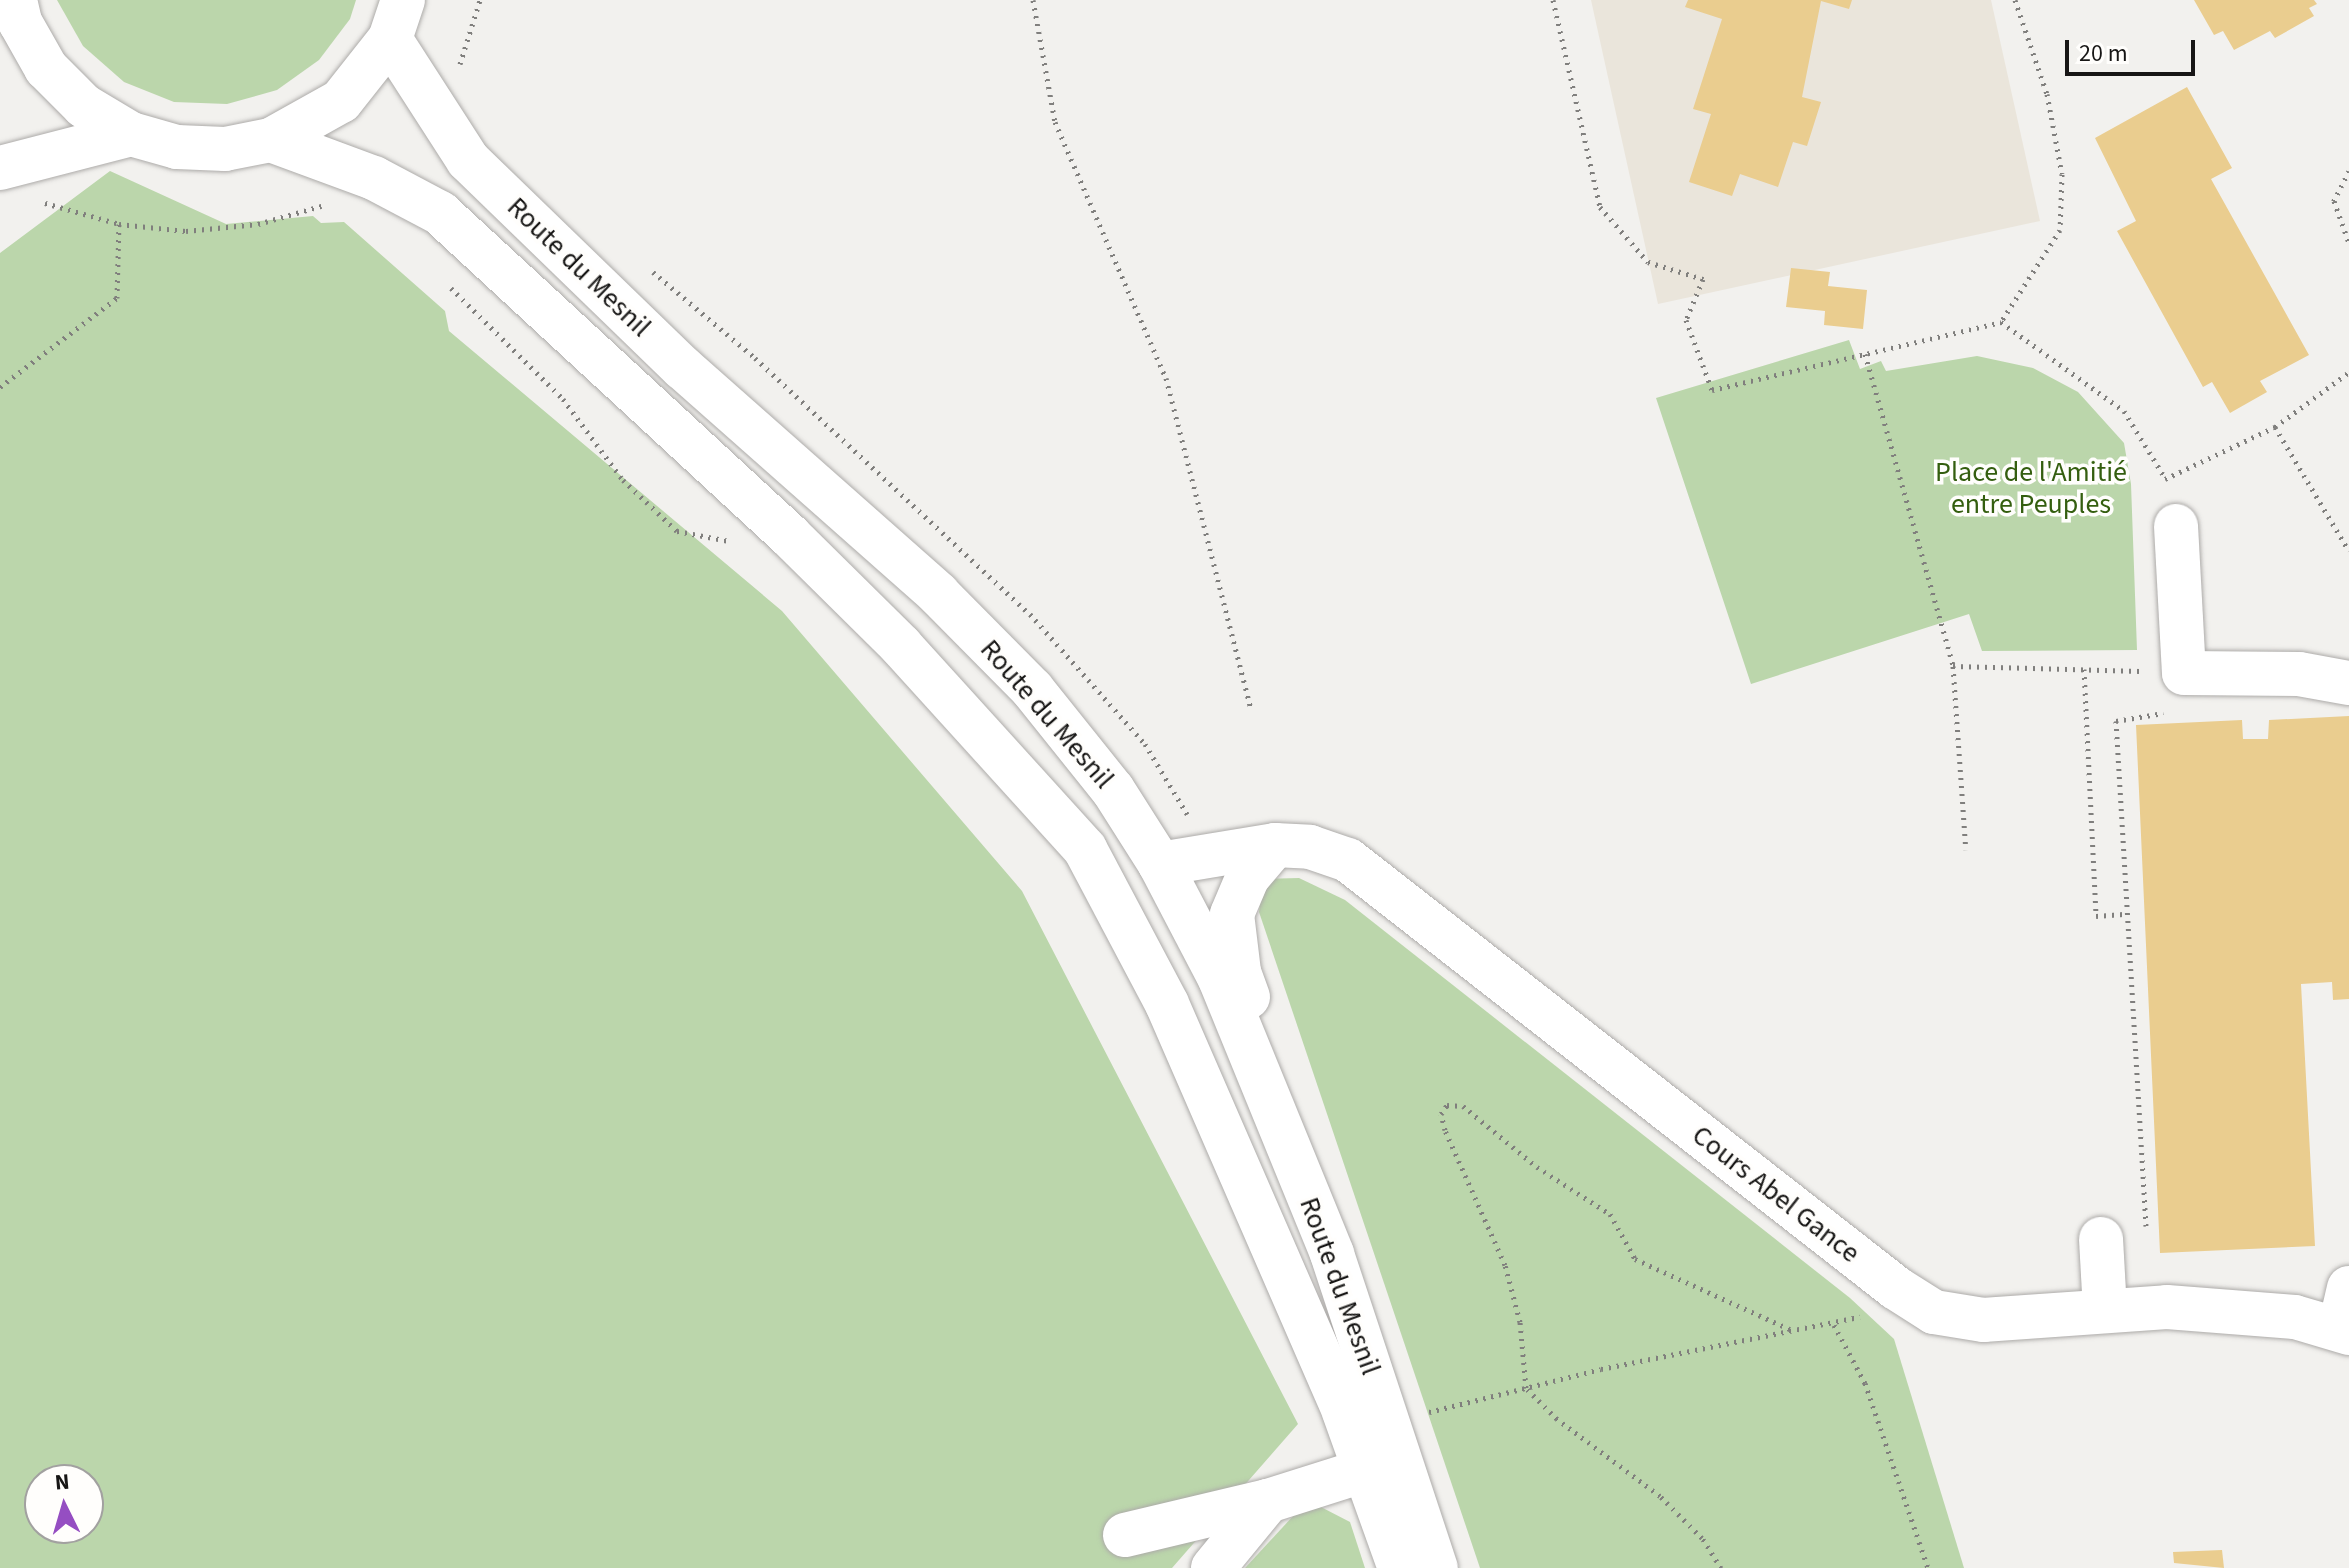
<!DOCTYPE html>
<html>
<head>
<meta charset="utf-8">
<style>
  body { margin:0 }
  #map { position:relative; width:2349px; height:1568px; overflow:hidden; background:#f2f1ee; font-family:"Source Sans 3",sans-serif }
  div>[style] { position:absolute }
  .built>* { inset:0; background:#eae5db }
  .green>* { inset:0; background:#bbd6ab }
  .building>* { inset:0; background:#eacd8f }
  .path>* { height:5px; margin-top:-2.5px; transform-origin:0; background:repeating-linear-gradient(90deg,#807f7d 0 2px,transparent 0 8px) }
  .roads { filter:drop-shadow(0 0 2px #adaba9) drop-shadow(0 0 2px #adaba9) }
  .minor>* { height:44px; margin:-22px; padding:0 22px; transform-origin:22px; border-radius:22px; background:#fff }
  span { translate:-50% -50%; white-space:nowrap; text-align:center; line-height:1.15; -webkit-text-stroke:7px #fffefc; paint-order:stroke }
  .street-label { font-size:28px; color:#171615 }
  .park-label { font-size:28px; color:#345e0f }
  .north { position:absolute; left:24px; top:1464px; width:80px; height:80px; box-sizing:border-box; background:#fffefc; border:2px solid #a2a1a0; border-radius:50%; rotate:355deg; font-size:22px; font-weight:700; line-height:32px; text-align:center; color:#171615 }
  .north::after { content:''; display:block; margin:auto; width:28px; height:36px; background:#954ec2; clip-path:polygon(50% 0,100% 100%,50% 72%,0 100%) }
  .scale { position:absolute; left:2065px; top:40px; width:130px; height:36px; box-sizing:border-box; border:4px solid #171615; border-top:0; padding-left:10px; font-size:24px; line-height:28px; white-space:nowrap; color:#171615; -webkit-text-stroke:6px #fffefc; paint-order:stroke }
</style>
</head>
<body>
<div id="map">
  <div class="built">
    <div style="clip-path:polygon(1591px 0,1991px 0,2040px 221px,1658px 304px)"></div>
  </div>
  <div class="green">
    <div style="clip-path:polygon(57px 0,356px 0,350px 19px,319px 60px,277px 90px,227px 104px,174px 102px,124px 82px,83px 46px)"></div>
    <div style="clip-path:polygon(evenodd,110px 171px,226px 224px,313px 216px,321px 223px,344px 222px,445px 311px,449px 331px,782px 611px,1022px 891px,1298px 1424px,1172px 1568px,0 1568px,0 253px,110px 171px,40px 1480px,88px 1480px,88px 1528px,40px 1528px,40px 1480px)"></div>
    <div style="clip-path:polygon(1849px 340px,1860px 369px,1881px 361px,1886px 371px,1977px 356px,2033px 368px,2078px 392px,2124px 443px,2131px 484px,2137px 650px,1982px 651px,1969px 614px,1751px 684px,1656px 398px)"></div>
    <div style="clip-path:polygon(1299px 878px,1345px 900px,1850px 1298px,1894px 1339px,1964px 1568px,1480px 1568px,1259px 912px,1263px 879px)"></div>
    <div style="clip-path:polygon(1319px 1506px,1350px 1522px,1365px 1568px,1245px 1568px,1294px 1515px)"></div>
  </div>
  <div class="building">
    <div style="clip-path:polygon(1688px 0,1852px 0,1849px 9px,1821px 1px,1802px 97px,1821px 102px,1807px 146px,1793px 142px,1778px 187px,1740px 174px,1732px 196px,1689px 182px,1711px 114px,1693px 109px,1722px 19px,1685px 7px)"></div>
    <div style="clip-path:polygon(2194px 0,2314px 0,2317px 4px,2309px 8px,2314px 16px,2275px 38px,2270px 31px,2234px 50px,2223px 31px,2214px 35px)"></div>
    <div style="clip-path:polygon(2187px 87px,2232px 168px,2211px 179px,2309px 355px,2260px 381px,2267px 392px,2230px 413px,2212px 382px,2203px 387px,2117px 231px,2136px 221px,2095px 138px)"></div>
    <div style="clip-path:polygon(1791px 268px,1830px 272px,1828px 286px,1867px 290px,1863px 329px,1824px 325px,1825px 311px,1786px 307px)"></div>
    <div style="clip-path:polygon(2349px 716px,2349px 999px,2333px 1000px,2332px 982px,2301px 984px,2315px 1246px,2160px 1253px,2136px 725px,2242px 720px,2243px 739px,2268px 739px,2269px 720px)"></div>
    <div style="clip-path:polygon(2222px 1550px,2224px 1568px,2174px 1563px,2173px 1552px)"></div>
  </div>
  <div class="path">
    <div style="left:1033px;top:0;width:124px;rotate:79.8deg"></div>
    <div style="left:1055px;top:122px;width:279px;rotate:66.6deg"></div>
    <div style="left:1166px;top:378px;width:341px;rotate:75.6deg"></div>
    <div style="left:1553px;top:0;width:212px;rotate:77.2deg"></div>
    <div style="left:1600px;top:207px;width:73px;rotate:48.9deg"></div>
    <div style="left:1648px;top:262px;width:58px;rotate:17.2deg"></div>
    <div style="left:1703px;top:279px;width:44px;rotate:112.5deg"></div>
    <div style="left:1686px;top:320px;width:75px;rotate:69.6deg"></div>
    <div style="left:1712px;top:390px;width:297px;rotate:-13.2deg"></div>
    <div style="left:2015px;top:0;width:99px;rotate:71.2deg"></div>
    <div style="left:2047px;top:94px;width:81px;rotate:79.4deg"></div>
    <div style="left:2062px;top:174px;width:56px;rotate:92deg"></div>
    <div style="left:2060px;top:230px;width:109px;rotate:122.7deg"></div>
    <div style="left:2001px;top:322px;width:152px;rotate:35.9deg"></div>
    <div style="left:2124px;top:411px;width:76px;rotate:58.4deg"></div>
    <div style="left:460px;top:64px;width:67px;rotate:-72.6deg"></div>
    <div style="left:2349px;top:171px;width:34px;rotate:117deg"></div>
    <div style="left:2334px;top:201px;width:45px;rotate:70.3deg"></div>
    <div style="left:45px;top:203px;width:77px;rotate:15.8deg"></div>
    <div style="left:119px;top:224px;width:67px;rotate:6deg"></div>
    <div style="left:186px;top:231px;width:72px;rotate:-5.6deg"></div>
    <div style="left:258px;top:224px;width:66px;rotate:-15.9deg"></div>
    <div style="left:653px;top:272px;width:133px;rotate:40.1deg"></div>
    <div style="left:755px;top:358px;width:376px;rotate:43deg"></div>
    <div style="left:1030px;top:614px;width:174px;rotate:48.5deg"></div>
    <div style="left:1145px;top:744px;width:82px;rotate:59deg"></div>
    <div style="left:451px;top:288px;width:158px;rotate:44.7deg"></div>
    <div style="left:563px;top:399px;width:101px;rotate:53.5deg"></div>
    <div style="left:623px;top:480px;width:74px;rotate:43.4deg"></div>
    <div style="left:677px;top:531px;width:53px;rotate:10.9deg"></div>
    <div style="left:1865px;top:354px;width:324px;rotate:74.2deg"></div>
    <div style="left:1953px;top:666px;width:184px;rotate:86deg"></div>
    <div style="left:0;top:387px;width:147px;rotate:-37.3deg"></div>
    <div style="left:117px;top:298px;width:74px;rotate:-88.5deg"></div>
    <div style="left:2275px;top:427px;width:144px;rotate:59.2deg"></div>
    <div style="left:2165px;top:479px;width:122px;rotate:-25.3deg"></div>
    <div style="left:2275px;top:427px;width:92px;rotate:-36.6deg"></div>
    <div style="left:1953px;top:666px;width:187px;rotate:1.5deg"></div>
    <div style="left:2084px;top:669px;width:247px;rotate:87.2deg"></div>
    <div style="left:2096px;top:916px;width:31px;rotate:-4deg"></div>
    <div style="left:2146px;top:1226px;width:506px;rotate:-93.4deg"></div>
    <div style="left:2116px;top:721px;width:48px;rotate:-9.7deg"></div>
    <div style="left:1834px;top:1325px;width:66px;rotate:61.9deg"></div>
    <div style="left:1865px;top:1383px;width:195px;rotate:71.2deg"></div>
    <div style="left:1429px;top:1412px;width:177px;rotate:-14deg"></div>
    <div style="left:1601px;top:1369px;width:264px;rotate:-11.4deg"></div>
    <div style="left:1721px;top:1568px;width:36px;rotate:-122deg"></div>
    <div style="left:1702px;top:1538px;width:59px;rotate:-135deg"></div>
    <div style="left:1660px;top:1496px;width:129px;rotate:-143.2deg"></div>
    <div style="left:1557px;top:1419px;width:44px;rotate:-135deg"></div>
    <div style="left:1526px;top:1388px;width:66px;rotate:-95.2deg"></div>
    <div style="left:1520px;top:1322px;width:59px;rotate:-104.7deg"></div>
    <div style="left:1505px;top:1265px;width:148px;rotate:-114deg"></div>
    <div style="left:1445px;top:1130px;width:16px;rotate:-104deg"></div>
    <div style="left:1441px;top:1114px;width:11px;rotate:-56deg"></div>
    <div style="left:1447px;top:1105px;width:16px;rotate:4deg"></div>
    <div style="left:1463px;top:1106px;width:96px;rotate:39.5deg"></div>
    <div style="left:1537px;top:1167px;width:87px;rotate:32.8deg"></div>
    <div style="left:1610px;top:1214px;width:51px;rotate:60.9deg"></div>
    <div style="left:1635px;top:1259px;width:175px;rotate:24.4deg"></div>
  </div>
  <div class="roads">
    <div class="minor">
      <div style="left:15px;top:0;width:23px;rotate:77deg"></div>
      <div style="left:20px;top:22px;width:53px;rotate:60.5deg"></div>
      <div style="left:46px;top:68px;width:54px;rotate:45deg"></div>
      <div style="left:84px;top:106px;width:55px;rotate:30.8deg"></div>
      <div style="left:131px;top:134px;width:48px;rotate:15.8deg"></div>
      <div style="left:177px;top:147px;width:48px;rotate:2.4deg"></div>
      <div style="left:225px;top:149px;width:47px;rotate:-11.1deg"></div>
      <div style="left:271px;top:140px;width:80px;rotate:-29.1deg"></div>
      <div style="left:341px;top:101px;width:79px;rotate:-51.7deg"></div>
      <div style="left:390px;top:39px;width:41px;rotate:-71.6deg"></div>
      <div style="left:390px;top:39px;width:144px;rotate:57.2deg"></div>
      <div style="left:468px;top:160px;width:299px;rotate:44.1deg"></div>
      <div style="left:683px;top:368px;width:341px;rotate:41.5deg"></div>
      <div style="left:938px;top:594px;width:134px;rotate:45.3deg"></div>
      <div style="left:1032px;top:689px;width:129px;rotate:51.3deg"></div>
      <div style="left:1113px;top:790px;width:88px;rotate:57.6deg"></div>
      <div style="left:1160px;top:864px;width:130px;rotate:62.4deg"></div>
      <div style="left:1220px;top:979px;width:297px;rotate:67.8deg"></div>
      <div style="left:1332px;top:1254px;width:331px;rotate:71.7deg"></div>
      <div style="left:271px;top:140px;width:110px;rotate:20.3deg"></div>
      <div style="left:374px;top:178px;width:75px;rotate:27.9deg"></div>
      <div style="left:440px;top:213px;width:476px;rotate:42.7deg"></div>
      <div style="left:790px;top:536px;width:156px;rotate:44.7deg"></div>
      <div style="left:901px;top:646px;width:274px;rotate:47.8deg"></div>
      <div style="left:1085px;top:849px;width:175px;rotate:62.1deg"></div>
      <div style="left:1167px;top:1004px;width:445px;rotate:66.5deg"></div>
      <div style="left:1344px;top:1412px;width:166px;rotate:70.3deg"></div>
      <div style="left:0;top:168px;width:135px;rotate:-14.5deg"></div>
      <div style="left:2176px;top:526px;width:147px;rotate:86.9deg"></div>
      <div style="left:2184px;top:673px;width:115px;rotate:0.5deg"></div>
      <div style="left:2299px;top:674px;width:51px;rotate:10.2deg"></div>
      <div style="left:1160px;top:864px;width:117px;rotate:-9.4deg"></div>
      <div style="left:1275px;top:845px;width:35px;rotate:3deg"></div>
      <div style="left:1310px;top:847px;width:40px;rotate:18.9deg"></div>
      <div style="left:1348px;top:860px;width:695px;rotate:37.99deg"></div>
      <div style="left:1896px;top:1288px;width:45px;rotate:32.3deg"></div>
      <div style="left:1934px;top:1312px;width:50px;rotate:9.3deg"></div>
      <div style="left:1983px;top:1320px;width:184px;rotate:-4deg"></div>
      <div style="left:2167px;top:1307px;width:128px;rotate:4.5deg"></div>
      <div style="left:2295px;top:1317px;width:56px;rotate:16.5deg"></div>
      <div style="left:1248px;top:997px;width:27px;rotate:-110deg"></div>
      <div style="left:1239px;top:972px;width:58px;rotate:-96.9deg"></div>
      <div style="left:1232px;top:914px;width:39px;rotate:-67deg"></div>
      <div style="left:1247px;top:878px;width:43px;rotate:-49.7deg"></div>
      <div style="left:2101px;top:1239px;width:71px;rotate:86.8deg"></div>
      <div style="left:2340px;top:1327px;width:40px;rotate:-77deg"></div>
      <div style="left:1125px;top:1535px;width:147px;rotate:-13.4deg"></div>
      <div style="left:1213px;top:1568px;width:87px;rotate:-50.6deg"></div>
      <div style="left:1268px;top:1501px;width:103px;rotate:-17.6deg"></div>
    </div>
  </div>
  <div class="street-label">
    <span style="left:579px;top:267px;rotate:44deg">Route du Mesnil</span>
    <span style="left:1047px;top:714px;rotate:49deg">Route du Mesnil</span>
    <span style="left:1776px;top:1194px;rotate:38deg">Cours Abel Gance</span>
    <span style="left:1340px;top:1286px;rotate:70deg">Route du Mesnil</span>
  </div>
  <div class="park-label">
    <span style="left:2031px;top:488px">Place de l'Amitié<br>entre Peuples</span>
  </div>
  <div class="north">N</div>
  <div class="scale">20 m</div>
</div>
</body>
</html>
